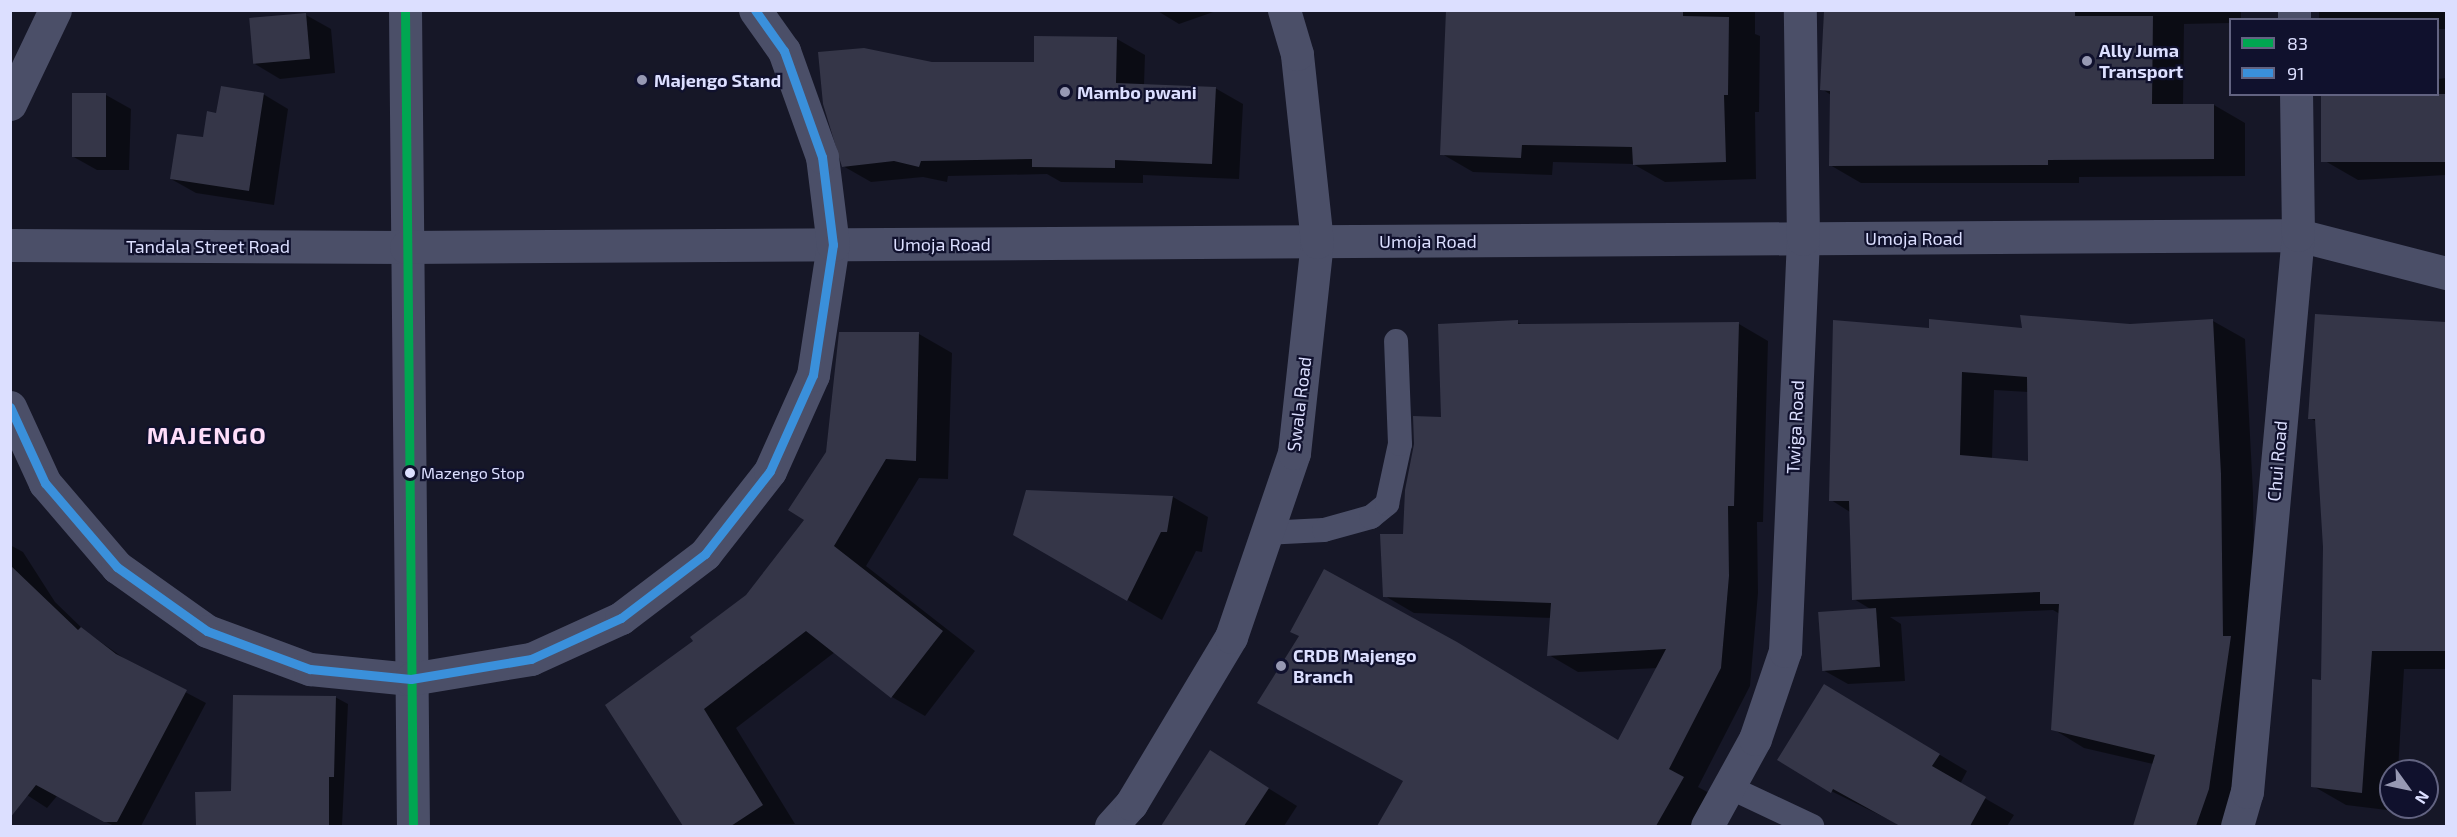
<!DOCTYPE html>
<html>
<head>
<meta charset="utf-8">
<style>
  body { margin:0 }
  #map { position:relative; width:2457px; height:837px; overflow:hidden; background:#161727; font-family:"Exo 2",sans-serif }
  div>[style] { position:absolute }
  .shadow>* { inset:0; background:#0007 }
  .building>* { inset:0; background:#353648; transform-origin:0 0 }
  .lane>* { height:24px; margin:-12px; padding:0 12px; transform-origin:12px; border-radius:12px; background:#4b4f68 }
  .street>* { height:33px; margin:-16.5px; padding:0 16.5px; transform-origin:16.5px; border-radius:16.5px; background:#4b4f68 }
  .bus-1>* { height:9px; margin:-4.5px; padding:0 4.5px; transform-origin:4.5px; border-radius:4.5px; background:#00a651 }
  .bus-2>* { height:9px; margin:-4.5px; padding:0 4.5px; transform-origin:4.5px; border-radius:4.5px; background:#3a90db }
  .dots>* { width:16px; height:16px; translate:-50% -50%; box-sizing:border-box; border:3px solid #10112d; border-radius:50% }
  span { translate:-50% -50%; white-space:nowrap; text-align:center; line-height:1.15; -webkit-text-stroke:4.5px #10112d; paint-order:stroke }
  .bus-label { font-size:16px; color:#dcdfff }
  .left { translate:0 -50%; text-align:left }
  .poi-label { font-size:18px; color:#dcdfff; font-weight:700 }
  .street-label { font-size:18px; color:#dcdfff }
  .district-label { font-size:24px; color:#ffdefa; font-weight:700; letter-spacing:1.5px }
  .frame { position:absolute; inset:0; border:12px solid #dcdfff; pointer-events:none }
  .legend { position:absolute; left:2229px; top:18px; width:210px; height:78px; box-sizing:border-box; background:#10112d; border:2px solid #626381; margin:0; padding:8px 10px; list-style:none; font-size:18px; color:#dcdfff }
  .legend li { display:flex; align-items:center; gap:12px; height:30px }
  .legend b { width:30px; border:2px solid #626381 }
  .north { position:absolute; left:2379px; top:759px; width:60px; height:60px; box-sizing:border-box; background:#10112d; border:2px solid #626381; border-radius:50%; rotate:123deg; font-size:16px; font-weight:700; line-height:24px; text-align:center; color:#dcdfff }
  .north::after { content:''; display:block; margin:auto; width:21px; height:27px; background:#9799b3; clip-path:polygon(50% 0,100% 100%,50% 72%,0 100%) }
</style>
</head>
<body>
<div id="map">
  <div class="shadow">
    <div style="clip-path:polygon(1156px 10px,1219px 10px,1179px 24px)"></div>
    <div style="clip-path:polygon(1447px 10px,1755px 10px,1755px 34px,1760px 36px,1759px 112px,1755px 112px,1756px 179px,1665px 182px,1633px 164px,1553px 162px,1552px 175px,1473px 172px,1442px 154px)"></div>
    <div style="clip-path:polygon(1824px 10px,2241px 10px,2241px 20px,2230px 23px,2184px 24px,2183px 106px,2214px 105px,2245px 123px,2245px 176px,2079px 177px,2079px 183px,1861px 183px,1830px 165px,1831px 95px,1822px 89px)"></div>
    <div style="clip-path:polygon(2319px 10px,2446px 10px,2446px 29px,2438px 29px,2438px 20px,2319px 20px)"></div>
    <div style="clip-path:polygon(306px 15px,331px 29px,335px 73px,280px 79px,255px 64px)"></div>
    <div style="clip-path:polygon(1117px 39px,1145px 55px,1144px 85px,1215px 88px,1243px 104px,1239px 179px,1143px 175px,1143px 183px,1061px 182px,1047px 174px,948px 176px,947px 182px,923px 177px,871px 182px,843px 166px,932px 64px,1035px 63px)"></div>
    <div style="clip-path:polygon(2446px 78px,2446px 175px,2358px 180px,2325px 161px,2438px 94px,2438px 79px)"></div>
    <div style="clip-path:polygon(263px 94px,288px 109px,274px 205px,196px 193px,171px 179px,204px 139px)"></div>
    <div style="clip-path:polygon(106px 95px,131px 109px,129px 170px,97px 170px,72px 156px)"></div>
    <div style="clip-path:polygon(2316px 316px,2446px 324px,2446px 669px,2404px 669px,2398px 771px,2391px 771px,2391px 807px,2395px 807px,2395px 811px,2346px 805px,2313px 786px,2323px 682px,2324px 547px,2317px 422px,2310px 418px)"></div>
    <div style="clip-path:polygon(evenodd,2213px 321px,2245px 339px,2253px 493px,2255px 651px,2234px 826px,2134px 826px,2153px 764px,2084px 748px,2053px 729px,2060px 614px,2053px 610px,1890px 617px,1901px 624px,1905px 681px,1848px 684px,1823px 670px,1872px 610px,1854px 599px,1850px 512px,1831px 500px,1930px 330px,2024px 330px,2213px 321px,1994px 390px,2028px 392px,2029px 463px,1992px 459px,1994px 390px)"></div>
    <div style="clip-path:polygon(1517px 322px,1525px 326px,1739px 324px,1768px 341px,1763px 522px,1757px 522px,1758px 593px,1750px 686px,1698px 787px,1713px 795px,1695px 826px,1378px 826px,1404px 781px,1619px 742px,1658px 668px,1578px 672px,1549px 655px,1552px 618px,1414px 613px,1385px 596px,1443px 418px)"></div>
    <div style="clip-path:polygon(840px 334px,919px 334px,952px 353px,948px 479px,919px 478px,866px 566px,975px 651px,925px 716px,892px 697px,835px 652px,736px 728px,795px 824px,685px 826px,607px 705px,696px 641px,747px 596px,806px 519px,827px 452px)"></div>
    <div style="clip-path:polygon(1027px 492px,1173px 497px,1208px 517px,1202px 552px,1196px 551px,1162px 620px,1015px 534px)"></div>
    <div style="clip-path:polygon(10px 545px,23px 552px,55px 602px,85px 631px,132px 664px,206px 703px,141px 826px,114px 826px,57px 796px,47px 808px,10px 784px)"></div>
    <div style="clip-path:polygon(335px 697px,348px 704px,342px 826px,196px 826px,197px 793px,233px 793px)"></div>
    <div style="clip-path:polygon(1853px 703px,1967px 771px,1960px 784px,2014px 815px,2007px 826px,1902px 826px,1831px 791px)"></div>
    <div style="clip-path:polygon(1210px 752px,1297px 806px,1284px 826px,1162px 826px)"></div>
  </div>
  <div class="building">
    <div style="clip-path:polygon(1446px 10px,1683px 10px,1683px 16px,1729px 17px,1728px 95px,1724px 95px,1726px 162px,1633px 165px,1632px 147px,1522px 145px,1521px 158px,1440px 155px)"></div>
    <div style="clip-path:polygon(1824px 10px,2075px 10px,2075px 16px,2153px 16px,2152px 104px,2214px 104px,2214px 159px,2048px 160px,2048px 165px,1829px 166px,1830px 91px,1820px 90px)"></div>
    <div style="left:306px;top:13px;width:46px;height:57px;rotate:85deg"></div>
    <div style="clip-path:polygon(1034px 36px,1117px 37px,1116px 83px,1216px 87px,1212px 164px,1115px 160px,1115px 168px,1032px 167px,1032px 159px,921px 161px,919px 167px,894px 161px,842px 167px,823px 104px,818px 52px,864px 48px,932px 62px,1034px 62px)"></div>
    <div style="clip-path:polygon(221px 86px,264px 93px,249px 191px,170px 179px,177px 134px,203px 137px,207px 111px,216px 113px)"></div>
    <div style="left:72px;top:93px;width:34px;height:64px"></div>
    <div style="left:2321px;top:94px;width:125px;height:68px"></div>
    <div style="clip-path:polygon(2315px 314px,2446px 322px,2446px 651px,2372px 651px,2362px 793px,2311px 787px,2312px 679px,2321px 680px,2323px 547px,2315px 419px,2308px 419px)"></div>
    <div style="clip-path:polygon(evenodd,2020px 315px,2130px 324px,2213px 319px,2221px 474px,2223px 636px,2231px 636px,2209px 789px,2196px 826px,2133px 826px,2155px 755px,2051px 730px,2059px 604px,2040px 604px,2040px 592px,1852px 600px,1849px 501px,1829px 501px,1833px 320px,1929px 328px,1929px 319px,2022px 328px,2020px 315px,1962px 372px,2027px 377px,2028px 461px,1960px 455px,1962px 372px)"></div>
    <div style="clip-path:polygon(1518px 320px,1518px 324px,1739px 322px,1734px 506px,1728px 506px,1729px 576px,1721px 668px,1669px 769px,1684px 777px,1656px 826px,1377px 826px,1403px 781px,1257px 703px,1299px 636px,1290px 632px,1324px 569px,1457px 642px,1618px 740px,1666px 649px,1547px 656px,1551px 603px,1383px 597px,1380px 534px,1403px 534px,1405px 490px,1414px 444px,1413px 416px,1441px 417px,1438px 324px)"></div>
    <div style="clip-path:polygon(839px 332px,919px 332px,916px 461px,886px 459px,834px 546px,943px 631px,891px 698px,806px 631px,704px 709px,763px 805px,731px 826px,683px 826px,605px 705px,693px 641px,690px 637px,746px 595px,804px 520px,788px 510px,826px 452px)"></div>
    <div style="clip-path:polygon(1026px 490px,1173px 496px,1167px 532px,1161px 532px,1127px 601px,1013px 535px)"></div>
    <div style="clip-path:polygon(10px 565px,78px 630px,81px 627px,116px 654px,187px 690px,117px 822px,104px 822px,36px 785px,10px 818px)"></div>
    <div style="left:1876px;top:608px;width:59px;height:58px;rotate:86deg"></div>
    <div style="clip-path:polygon(1824px 684px,1940px 754px,1932px 766px,1986px 797px,1970px 826px,1900px 826px,1833px 789px,1831px 793px,1777px 760px)"></div>
    <div style="clip-path:polygon(233px 695px,336px 696px,334px 777px,329px 777px,329px 826px,196px 826px,195px 792px,231px 791px)"></div>
    <div style="clip-path:polygon(1210px 750px,1269px 788px,1244px 826px,1161px 826px)"></div>
  </div>
  <div class="lane">
    <div style="left:1267px;top:533px;width:57px;rotate:-3deg"></div>
    <div style="left:1324px;top:530px;width:49px;rotate:-15.5deg"></div>
    <div style="left:1371px;top:517px;width:21px;rotate:-39deg"></div>
    <div style="left:1387px;top:504px;width:61px;rotate:-77.8deg"></div>
    <div style="left:1400px;top:444px;width:103px;rotate:-92.2deg"></div>
    <div style="left:1729px;top:787px;width:92px;rotate:25.2deg"></div>
  </div>
  <div class="street">
    <div style="left:405px;top:10px;width:816px;rotate:89.44deg"></div>
    <div style="left:2294px;top:10px;width:10px;rotate:90deg"></div>
    <div style="left:10px;top:104px;width:104px;rotate:-64.4deg"></div>
    <div style="left:10px;top:245px;width:396px;rotate:0.3deg"></div>
    <div style="left:406px;top:247px;width:1892px;rotate:-0.36deg"></div>
    <div style="left:2298px;top:235px;width:153px;rotate:14.4deg"></div>
    <div style="left:10px;top:407px;width:84px;rotate:65.3deg"></div>
    <div style="left:45px;top:483px;width:111px;rotate:49.4deg"></div>
    <div style="left:117px;top:567px;width:110px;rotate:35.4deg"></div>
    <div style="left:207px;top:631px;width:110px;rotate:20.3deg"></div>
    <div style="left:310px;top:669px;width:101px;rotate:5.7deg"></div>
    <div style="left:411px;top:679px;width:122px;rotate:-9.5deg"></div>
    <div style="left:531px;top:659px;width:99px;rotate:-24.5deg"></div>
    <div style="left:621px;top:618px;width:106px;rotate:-37.3deg"></div>
    <div style="left:705px;top:554px;width:105px;rotate:-51.9deg"></div>
    <div style="left:770px;top:471px;width:105px;rotate:-65.9deg"></div>
    <div style="left:813px;top:375px;width:132px;rotate:-81.3deg"></div>
    <div style="left:833px;top:245px;width:89px;rotate:-97.1deg"></div>
    <div style="left:822px;top:157px;width:113px;rotate:-109.7deg"></div>
    <div style="left:784px;top:51px;width:50px;rotate:-125.3deg"></div>
    <div style="left:1111px;top:826px;width:30px;rotate:-48deg"></div>
    <div style="left:1131px;top:804px;width:195px;rotate:-59.1deg"></div>
    <div style="left:1231px;top:637px;width:194px;rotate:-71.1deg"></div>
    <div style="left:1294px;top:453px;width:212px;rotate:-83.8deg"></div>
    <div style="left:1317px;top:242px;width:189px;rotate:-96.1deg"></div>
    <div style="left:1297px;top:54px;width:46px;rotate:-106.5deg"></div>
    <div style="left:1707px;top:826px;width:99px;rotate:-61.1deg"></div>
    <div style="left:1755px;top:739px;width:93px;rotate:-71.2deg"></div>
    <div style="left:1785px;top:651px;width:412px;rotate:-87.5deg"></div>
    <div style="left:1803px;top:239px;width:229px;rotate:-90.8deg"></div>
    <div style="left:2237px;top:826px;width:35px;rotate:-74deg"></div>
    <div style="left:2247px;top:792px;width:559px;rotate:-84.77deg"></div>
    <div style="left:2298px;top:235px;width:141px;rotate:-90.8deg"></div>
  </div>
  <div class="bus-1">
    <div style="left:405px;top:10px;width:816px;rotate:89.44deg"></div>
  </div>
  <div class="bus-2">
    <div style="left:10px;top:407px;width:84px;rotate:65.3deg"></div>
    <div style="left:45px;top:483px;width:111px;rotate:49.4deg"></div>
    <div style="left:117px;top:567px;width:110px;rotate:35.4deg"></div>
    <div style="left:207px;top:631px;width:110px;rotate:20.3deg"></div>
    <div style="left:310px;top:669px;width:101px;rotate:5.7deg"></div>
    <div style="left:411px;top:679px;width:122px;rotate:-9.5deg"></div>
    <div style="left:531px;top:659px;width:99px;rotate:-24.5deg"></div>
    <div style="left:621px;top:618px;width:106px;rotate:-37.3deg"></div>
    <div style="left:705px;top:554px;width:105px;rotate:-51.9deg"></div>
    <div style="left:770px;top:471px;width:105px;rotate:-65.9deg"></div>
    <div style="left:813px;top:375px;width:132px;rotate:-81.3deg"></div>
    <div style="left:833px;top:245px;width:89px;rotate:-97.1deg"></div>
    <div style="left:822px;top:157px;width:113px;rotate:-109.7deg"></div>
    <div style="left:784px;top:51px;width:50px;rotate:-125.3deg"></div>
  </div>
  <div class="dots">
    <div style="left:2087px;top:61px;background:#9799b3"></div>
    <div style="left:642px;top:80px;background:#9799b3"></div>
    <div style="left:1065px;top:92px;background:#9799b3"></div>
    <div style="left:410px;top:473px;background:#dcdfff"></div>
    <div style="left:1281px;top:666px;background:#9799b3"></div>
  </div>
  <div class="bus-label">
    <span class="left" style="left:421px;top:473px">Mazengo Stop</span>
  </div>
  <div class="poi-label">
    <span class="left" style="left:2099px;top:61px">Ally Juma<br>Transport</span>
    <span class="left" style="left:654px;top:80px">Majengo Stand</span>
    <span class="left" style="left:1077px;top:92px">Mambo pwani</span>
    <span class="left" style="left:1293px;top:666px">CRDB Majengo<br>Branch</span>
  </div>
  <div class="street-label">
    <span style="left:1914px;top:238px">Umoja Road</span>
    <span style="left:1428px;top:241px">Umoja Road</span>
    <span style="left:942px;top:244px">Umoja Road</span>
    <span style="left:208px;top:246px">Tandala Street Road</span>
    <span style="left:1299px;top:404px;rotate:-83deg">Swala Road</span>
    <span style="left:1795px;top:427px;rotate:-87deg">Twiga Road</span>
    <span style="left:2277px;top:461px;rotate:-85deg">Chui Road</span>
  </div>
  <div class="district-label">
    <span style="left:207px;top:435px">MAJENGO</span>
  </div>
  <div class="frame"></div>
  <ul class="legend">
  <li><b style="height:8px;background:#00a651"></b>83</li>
  <li><b style="height:8px;background:#3a90db"></b>91</li>
  </ul>
  <div class="north">N</div>
</div>
</body>
</html>
